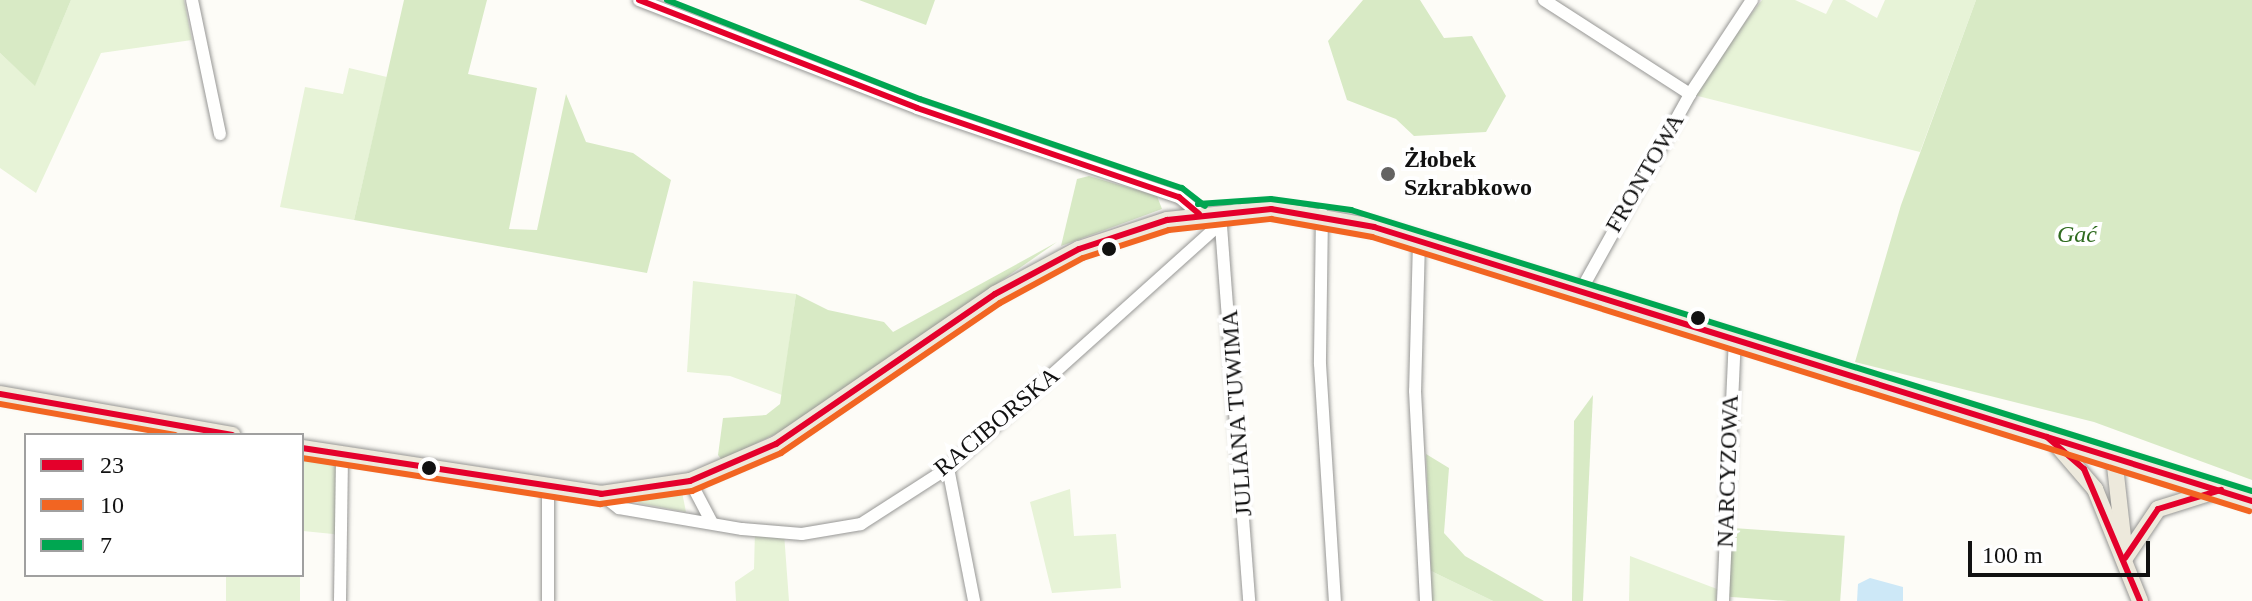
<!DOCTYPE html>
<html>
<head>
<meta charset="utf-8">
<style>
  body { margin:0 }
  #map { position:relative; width:2252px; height:601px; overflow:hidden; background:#fdfcf7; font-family:Georgia,serif }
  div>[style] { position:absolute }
  .green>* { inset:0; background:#e7f3d7; transform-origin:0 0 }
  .forest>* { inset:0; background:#d8eac5; transform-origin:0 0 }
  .water>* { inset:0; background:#cde8f7 }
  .roads { filter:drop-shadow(0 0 2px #979795) drop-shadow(0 0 2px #979795) }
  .minor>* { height:12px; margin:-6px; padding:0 6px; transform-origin:6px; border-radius:6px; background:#fffffe }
  .major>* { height:16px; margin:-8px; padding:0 8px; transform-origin:8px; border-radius:8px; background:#ede9dc }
  .bus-1>* { height:6px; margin:-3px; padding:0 3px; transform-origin:3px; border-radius:3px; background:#e4002b }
  .bus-2>* { height:6px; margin:-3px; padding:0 3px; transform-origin:3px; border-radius:3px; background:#f26522 }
  .bus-3>* { height:6px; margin:-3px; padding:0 3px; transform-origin:3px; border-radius:3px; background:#00a651 }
  .dots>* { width:22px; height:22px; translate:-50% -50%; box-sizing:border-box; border:4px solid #fff; border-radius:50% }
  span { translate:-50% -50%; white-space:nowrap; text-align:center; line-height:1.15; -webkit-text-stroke:8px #fff; paint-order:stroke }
  .poi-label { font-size:24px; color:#111; font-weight:700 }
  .left { translate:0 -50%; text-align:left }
  .street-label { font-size:24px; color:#111 }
  .park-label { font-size:24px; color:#2f6b1f; font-style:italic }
  .legend { position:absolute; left:24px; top:433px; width:280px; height:144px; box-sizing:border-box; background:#fff; border:2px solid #a0a0a0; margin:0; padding:10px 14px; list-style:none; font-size:24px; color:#111 }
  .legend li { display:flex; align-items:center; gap:16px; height:40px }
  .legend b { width:40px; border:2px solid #a0a0a0 }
  .scale { position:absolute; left:1968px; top:541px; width:182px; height:36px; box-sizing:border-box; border:4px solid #111; border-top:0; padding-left:10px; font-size:24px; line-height:28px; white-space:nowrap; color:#111; -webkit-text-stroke:6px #fff; paint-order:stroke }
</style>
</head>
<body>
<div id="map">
  <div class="green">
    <div style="clip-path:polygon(71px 0,184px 0,192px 40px,101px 53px,36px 193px,0 168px,0 53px,35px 85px)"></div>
    <div style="clip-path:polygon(1762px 0,1795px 0,1826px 14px,1833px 0,1845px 0,1877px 18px,1885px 0,1976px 0,1920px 152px,1690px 94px)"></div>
    <div style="clip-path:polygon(349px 68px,387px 77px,354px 220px,280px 207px,305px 87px,343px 94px)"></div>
    <div style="clip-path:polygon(693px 281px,796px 294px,782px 395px,730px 376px,687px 372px)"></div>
    <div style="clip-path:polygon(302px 448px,342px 455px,343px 535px,303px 531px,302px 546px)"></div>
    <div style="clip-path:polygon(1070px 489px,1074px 536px,1116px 534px,1121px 588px,1052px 593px,1030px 502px)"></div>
    <div style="clip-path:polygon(682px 492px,686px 512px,638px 503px,640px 499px)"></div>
    <div style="clip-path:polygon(755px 530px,784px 533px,789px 601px,736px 601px,735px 582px,754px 569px)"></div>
    <div style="clip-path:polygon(1630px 556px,1717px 589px,1716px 601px,1629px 601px)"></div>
    <div style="clip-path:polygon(1431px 571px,1493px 601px,1432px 601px)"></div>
    <div style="left:226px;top:575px;width:74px;height:26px"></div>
  </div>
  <div class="forest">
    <div style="clip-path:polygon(0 0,71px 0,35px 86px,0 53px)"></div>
    <div style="clip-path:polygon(404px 0,487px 0,468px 74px,537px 88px,509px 229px,537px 230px,566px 94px,586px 142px,633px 153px,671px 180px,647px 273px,354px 220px)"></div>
    <div style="clip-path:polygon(859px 0,935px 0,926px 25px)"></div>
    <div style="clip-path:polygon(1363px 0,1420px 0,1444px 38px,1472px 36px,1506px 96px,1486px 132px,1414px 136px,1396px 119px,1347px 100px,1328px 41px)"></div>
    <div style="clip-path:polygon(1976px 0,2252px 0,2252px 480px,2094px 422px,1855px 362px,1901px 205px)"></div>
    <div style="clip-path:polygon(1089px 176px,1157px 196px,1162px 209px,1061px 246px,1077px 179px)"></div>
    <div style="clip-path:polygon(1057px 242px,792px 426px,722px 460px,718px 455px,723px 418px,766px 415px,780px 404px,796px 294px,828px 310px,884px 322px,893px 332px)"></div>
    <div style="clip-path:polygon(1593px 395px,1583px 601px,1572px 601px,1574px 421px)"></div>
    <div style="clip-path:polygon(1426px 454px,1449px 468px,1444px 533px,1465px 556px,1544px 601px,1493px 601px,1431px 571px)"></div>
    <div style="left:1733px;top:528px;width:112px;height:69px;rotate:4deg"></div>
  </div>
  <div class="water">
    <div style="clip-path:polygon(1870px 578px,1903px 587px,1903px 601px,1857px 601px,1858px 584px)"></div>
  </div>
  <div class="roads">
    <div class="minor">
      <div style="left:192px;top:0;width:137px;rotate:78.2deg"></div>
      <div style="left:639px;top:0;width:298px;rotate:21.2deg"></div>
      <div style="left:917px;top:108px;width:277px;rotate:18.8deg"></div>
      <div style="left:1179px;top:197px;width:26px;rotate:40deg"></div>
      <div style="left:1544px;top:0;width:174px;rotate:32.8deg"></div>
      <div style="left:1322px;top:214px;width:150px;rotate:90.8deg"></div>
      <div style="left:1320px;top:364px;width:237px;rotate:86.4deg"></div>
      <div style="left:1221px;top:226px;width:376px;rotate:85.7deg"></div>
      <div style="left:1419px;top:241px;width:150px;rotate:91.5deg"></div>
      <div style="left:1415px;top:391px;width:210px;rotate:87deg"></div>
      <div style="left:1580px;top:292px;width:227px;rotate:-60.9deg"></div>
      <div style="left:1690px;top:94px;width:113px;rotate:-56.6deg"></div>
      <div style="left:948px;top:468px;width:136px;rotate:78.9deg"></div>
      <div style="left:690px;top:481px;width:45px;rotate:62.3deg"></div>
      <div style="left:548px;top:489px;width:112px;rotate:90deg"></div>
      <div style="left:601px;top:494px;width:23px;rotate:38deg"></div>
      <div style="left:619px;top:508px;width:125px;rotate:9.7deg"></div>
      <div style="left:742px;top:529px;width:60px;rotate:4.8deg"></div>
      <div style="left:802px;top:534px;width:60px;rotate:-9.6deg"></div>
      <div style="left:861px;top:524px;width:103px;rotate:-32.8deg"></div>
      <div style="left:948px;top:468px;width:387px;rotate:-41.9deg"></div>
      <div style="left:340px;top:601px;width:146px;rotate:-89.2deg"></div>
      <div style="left:1723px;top:601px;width:261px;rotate:-87.4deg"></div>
    </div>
    <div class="major">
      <div style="left:0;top:394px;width:236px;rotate:10deg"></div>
      <div style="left:2058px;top:446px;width:57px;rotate:49.3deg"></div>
      <div style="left:2095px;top:489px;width:121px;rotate:68.1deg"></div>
      <div style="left:302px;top:448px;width:303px;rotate:8.7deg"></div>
      <div style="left:601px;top:494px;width:90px;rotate:-8.3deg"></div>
      <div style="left:690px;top:481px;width:94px;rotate:-23.3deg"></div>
      <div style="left:776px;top:444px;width:265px;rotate:-34.4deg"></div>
      <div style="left:995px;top:294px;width:95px;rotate:-28.2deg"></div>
      <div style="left:1079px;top:249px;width:93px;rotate:-18.2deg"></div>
      <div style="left:1167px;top:220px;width:105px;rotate:-6deg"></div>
      <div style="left:1271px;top:209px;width:105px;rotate:9.9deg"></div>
      <div style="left:1374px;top:227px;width:920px;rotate:17.33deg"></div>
      <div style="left:2114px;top:457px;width:99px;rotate:83.6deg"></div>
      <div style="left:2125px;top:558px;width:59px;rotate:-56deg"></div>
      <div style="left:2158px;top:509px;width:64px;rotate:-17.3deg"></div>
    </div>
  </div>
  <div class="bus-1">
    <div style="left:639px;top:0;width:298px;rotate:21.2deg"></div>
    <div style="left:917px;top:108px;width:277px;rotate:18.8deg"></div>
    <div style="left:1179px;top:197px;width:26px;rotate:40deg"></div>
    <div style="left:0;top:394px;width:236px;rotate:10deg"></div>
    <div style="left:2047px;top:437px;width:49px;rotate:40.9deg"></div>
    <div style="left:2084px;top:469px;width:143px;rotate:67deg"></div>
    <div style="left:302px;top:448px;width:303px;rotate:8.7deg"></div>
    <div style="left:601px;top:494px;width:90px;rotate:-8.3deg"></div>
    <div style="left:690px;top:481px;width:94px;rotate:-23.3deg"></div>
    <div style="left:776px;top:444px;width:265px;rotate:-34.4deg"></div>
    <div style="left:995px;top:294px;width:95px;rotate:-28.2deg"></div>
    <div style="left:1079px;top:249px;width:93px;rotate:-18.2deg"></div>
    <div style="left:1167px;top:220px;width:105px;rotate:-6deg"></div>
    <div style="left:1271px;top:209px;width:105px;rotate:9.9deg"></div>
    <div style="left:1374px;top:227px;width:920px;rotate:17.33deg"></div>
    <div style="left:2125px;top:558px;width:59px;rotate:-56deg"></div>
    <div style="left:2158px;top:509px;width:66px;rotate:-16.8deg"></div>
  </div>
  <div class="bus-2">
    <div style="left:0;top:404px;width:178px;rotate:10deg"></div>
    <div style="left:302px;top:458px;width:302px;rotate:8.8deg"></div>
    <div style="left:600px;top:504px;width:93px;rotate:-8deg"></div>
    <div style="left:692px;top:491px;width:97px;rotate:-23.1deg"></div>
    <div style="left:781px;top:453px;width:265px;rotate:-34.4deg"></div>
    <div style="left:1000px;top:303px;width:94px;rotate:-28.5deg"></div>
    <div style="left:1083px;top:258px;width:90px;rotate:-18deg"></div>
    <div style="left:1169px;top:230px;width:103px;rotate:-6.2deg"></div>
    <div style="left:1271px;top:219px;width:103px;rotate:10.1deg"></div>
    <div style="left:1372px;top:237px;width:919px;rotate:17.35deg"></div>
  </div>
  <div class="bus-3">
    <div style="left:667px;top:0;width:272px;rotate:21.4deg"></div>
    <div style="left:920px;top:99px;width:277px;rotate:18.8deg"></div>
    <div style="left:1182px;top:188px;width:29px;rotate:38deg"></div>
    <div style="left:1198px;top:204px;width:73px;rotate:-3.9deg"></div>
    <div style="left:1271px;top:199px;width:81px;rotate:7.8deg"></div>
    <div style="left:1351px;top:210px;width:944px;rotate:17.32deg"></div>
  </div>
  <div class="dots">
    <div style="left:1388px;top:174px;background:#646362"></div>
    <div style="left:1109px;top:249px;background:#111"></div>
    <div style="left:1698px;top:318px;background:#111"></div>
    <div style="left:429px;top:468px;background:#111"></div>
  </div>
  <div class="poi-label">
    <span class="left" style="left:1404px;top:174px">Żłobek<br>Szkrabkowo</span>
  </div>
  <div class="street-label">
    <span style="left:1645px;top:173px;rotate:-60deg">FRONTOWA</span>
    <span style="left:1237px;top:413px;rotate:-94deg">JULIANA TUWIMA</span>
    <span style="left:997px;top:422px;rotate:-40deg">RACIBORSKA</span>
    <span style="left:1728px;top:471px;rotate:-88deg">NARCYZOWA</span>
  </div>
  <div class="park-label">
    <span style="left:2077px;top:235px">Gać</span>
  </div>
  <ul class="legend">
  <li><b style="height:10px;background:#e4002b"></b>23</li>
  <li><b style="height:10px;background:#f26522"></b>10</li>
  <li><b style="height:10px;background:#00a651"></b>7</li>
  </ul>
  <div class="scale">100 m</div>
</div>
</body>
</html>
